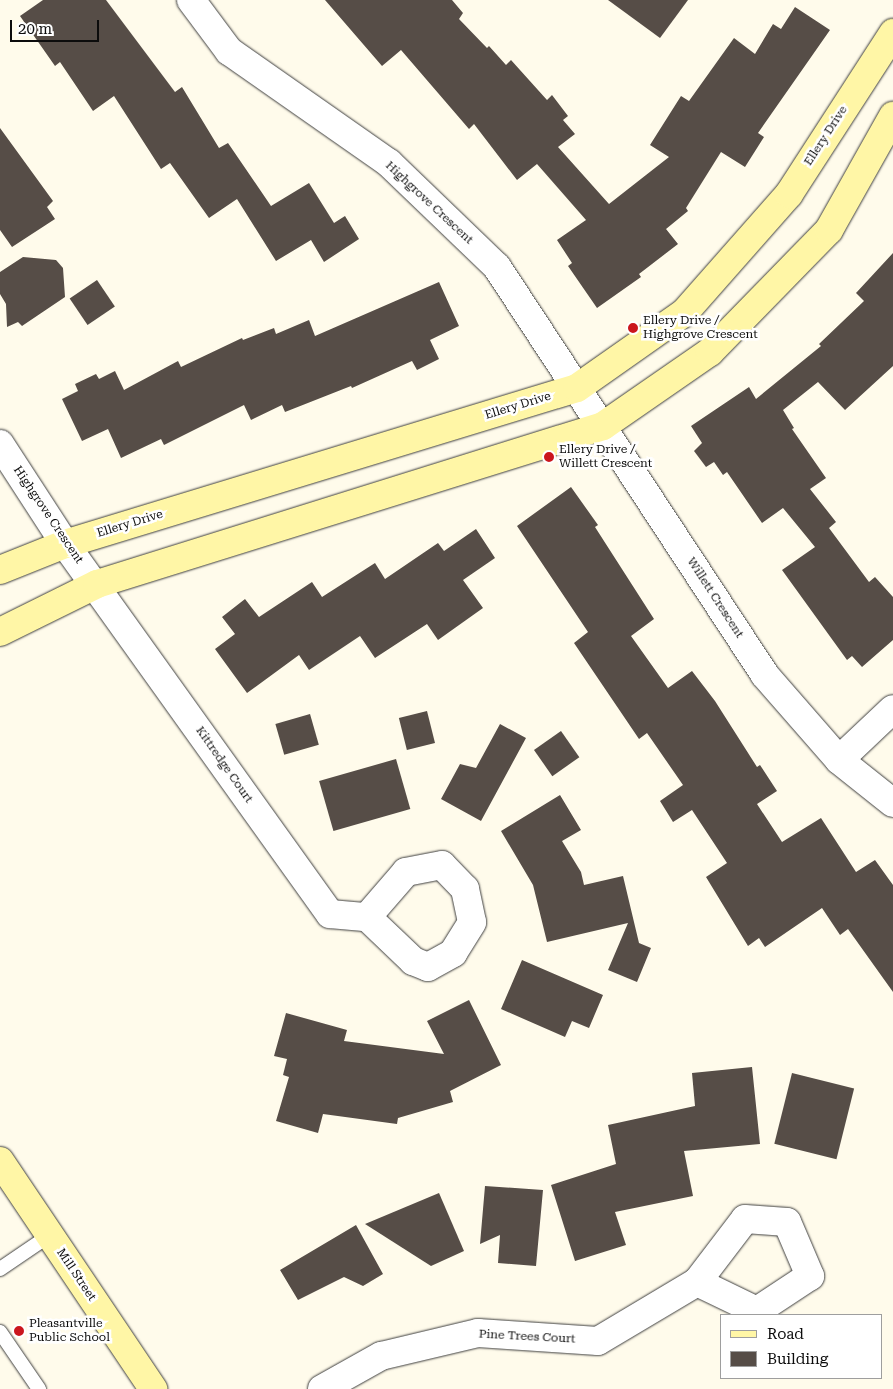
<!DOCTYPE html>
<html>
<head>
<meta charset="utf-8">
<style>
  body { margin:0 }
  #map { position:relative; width:893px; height:1389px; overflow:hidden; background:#fffbeb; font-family:"Roboto Serif",serif }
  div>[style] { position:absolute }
  .building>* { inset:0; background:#564d47; transform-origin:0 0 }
  .roads { filter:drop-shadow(0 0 1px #3f3f3f) drop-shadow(0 0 1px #3f3f3f) }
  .lane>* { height:14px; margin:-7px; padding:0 7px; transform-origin:7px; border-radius:7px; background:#fff }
  .street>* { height:28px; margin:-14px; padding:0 14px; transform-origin:14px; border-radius:14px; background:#fff }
  .secondary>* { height:28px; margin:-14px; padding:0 14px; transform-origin:14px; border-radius:14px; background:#fff6a6 }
  .dots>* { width:14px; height:14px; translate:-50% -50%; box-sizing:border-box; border:2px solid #fff; border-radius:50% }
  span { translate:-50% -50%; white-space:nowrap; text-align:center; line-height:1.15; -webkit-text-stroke:5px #fff; paint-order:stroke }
  .street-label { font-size:12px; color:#0c0c0c }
  .poi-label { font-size:12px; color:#0c0c0c }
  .left { translate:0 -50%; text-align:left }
  .legend { position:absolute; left:720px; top:1314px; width:162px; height:65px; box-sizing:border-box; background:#fff; border:1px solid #9e9e9e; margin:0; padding:6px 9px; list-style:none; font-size:15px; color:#0c0c0c }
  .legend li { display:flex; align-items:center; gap:10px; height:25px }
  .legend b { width:25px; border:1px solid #9e9e9e }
  .scale { position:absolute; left:10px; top:20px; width:89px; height:22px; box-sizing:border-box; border:2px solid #0c0c0c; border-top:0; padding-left:6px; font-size:15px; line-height:18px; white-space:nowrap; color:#0c0c0c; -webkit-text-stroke:4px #fff; paint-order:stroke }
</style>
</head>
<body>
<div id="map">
  <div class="building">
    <div style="clip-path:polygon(43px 0,106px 0,175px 92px,182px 87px,219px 148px,228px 143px,271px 206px,309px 183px,334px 223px,345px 216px,359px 239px,324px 262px,311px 240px,276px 261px,237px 199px,209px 218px,170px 163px,161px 169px,114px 96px,93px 111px,60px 62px,55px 66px,20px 16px)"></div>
    <div style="clip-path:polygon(325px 0,452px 0,463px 13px,459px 19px,487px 48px,489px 46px,506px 65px,511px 60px,547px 100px,552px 95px,568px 116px,563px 120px,575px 134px,558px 147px,609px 204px,669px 157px,650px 145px,681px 96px,689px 101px,734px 38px,755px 54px,773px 24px,781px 29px,795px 7px,830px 30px,758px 133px,764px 137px,745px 167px,721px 152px,686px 208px,688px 211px,666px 229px,678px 244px,639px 274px,641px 277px,597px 308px,568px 266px,572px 263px,557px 240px,586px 220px,537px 164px,517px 180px,474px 124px,469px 129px,401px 50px,382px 66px)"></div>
    <div style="clip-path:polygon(608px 0,688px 0,660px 38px)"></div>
    <div style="clip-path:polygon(0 128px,53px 201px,47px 207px,55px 219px,12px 247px,0 230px)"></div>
    <div style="clip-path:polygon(893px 253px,893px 366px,845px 410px,818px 382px,783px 410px,794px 428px,792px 429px,826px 478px,810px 489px,836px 522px,829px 528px,869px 582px,875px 577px,893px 597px,893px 640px,862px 667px,852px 656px,847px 660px,782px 570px,815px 547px,783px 508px,762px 523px,727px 472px,723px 475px,714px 462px,706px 467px,694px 451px,702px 443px,691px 426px,749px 387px,756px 399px,821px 346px,819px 344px,864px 301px,856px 293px)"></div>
    <div style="clip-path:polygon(23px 257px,56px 260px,63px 268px,65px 297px,22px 326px,18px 322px,7px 327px,6px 304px,0 294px,0 272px)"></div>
    <div style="left:97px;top:280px;width:32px;height:33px;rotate:56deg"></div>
    <div style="clip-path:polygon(439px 282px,459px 326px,430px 340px,439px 359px,417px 370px,412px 361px,352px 388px,351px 386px,285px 412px,282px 405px,251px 420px,244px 405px,164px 445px,161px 439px,121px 458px,108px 429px,82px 441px,62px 399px,78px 391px,75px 384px,96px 374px,99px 379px,115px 371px,124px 390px,178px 361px,181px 367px,242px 338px,243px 340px,274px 328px,276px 334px,309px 320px,315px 336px)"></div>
    <div style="clip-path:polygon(571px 487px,598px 525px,595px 527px,654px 619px,631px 636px,668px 688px,692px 671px,715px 701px,757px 767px,760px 765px,777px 791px,757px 804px,782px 842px,821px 818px,856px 872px,875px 860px,893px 885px,893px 992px,848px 929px,840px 935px,822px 908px,765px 947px,759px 938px,748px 946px,706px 877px,727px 863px,692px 810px,673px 822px,660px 801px,683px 785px,647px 733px,639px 739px,574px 643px,588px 632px,517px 526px)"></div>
    <div style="clip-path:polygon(476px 529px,495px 558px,463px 580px,483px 608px,438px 640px,427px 624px,375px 658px,360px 636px,309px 670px,299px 655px,247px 693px,215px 649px,235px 634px,222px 617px,245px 599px,259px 617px,312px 582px,322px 597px,375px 563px,385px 579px,438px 543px,444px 551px)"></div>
    <div style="left:427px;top:711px;width:33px;height:29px;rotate:76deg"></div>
    <div style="left:310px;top:714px;width:32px;height:36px;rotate:74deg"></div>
    <div style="clip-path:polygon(500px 724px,526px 738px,481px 821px,441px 799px,460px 764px,476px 768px)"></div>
    <div style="left:561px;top:731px;width:32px;height:33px;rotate:55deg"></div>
    <div style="left:396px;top:759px;width:52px;height:80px;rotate:74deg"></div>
    <div style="clip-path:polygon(560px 795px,581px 830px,562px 841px,581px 872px,584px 885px,623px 876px,639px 943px,651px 948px,637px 982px,608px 970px,628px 923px,547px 942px,533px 885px,501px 831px)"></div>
    <div style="clip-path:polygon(522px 960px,603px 995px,589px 1028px,572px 1021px,565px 1037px,501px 1009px)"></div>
    <div style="clip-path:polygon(469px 1000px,501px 1065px,450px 1091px,453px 1102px,398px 1118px,397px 1124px,323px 1114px,318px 1133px,276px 1121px,289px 1077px,283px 1075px,287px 1059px,274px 1056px,286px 1013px,347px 1030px,344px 1041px,444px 1054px,427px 1021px)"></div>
    <div style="clip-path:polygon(752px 1067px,760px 1144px,684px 1151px,693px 1196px,615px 1212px,626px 1245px,575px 1261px,551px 1185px,616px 1164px,608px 1125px,695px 1106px,692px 1073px)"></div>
    <div style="left:792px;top:1073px;width:64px;height:73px;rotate:14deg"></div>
    <div style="clip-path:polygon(485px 1186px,543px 1190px,536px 1266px,498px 1263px,500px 1235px,480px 1244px)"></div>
    <div style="clip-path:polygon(439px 1193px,464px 1251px,431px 1266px,365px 1224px)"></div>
    <div style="clip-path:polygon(356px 1225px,383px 1274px,363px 1286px,344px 1277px,298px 1300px,280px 1270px)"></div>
  </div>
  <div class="roads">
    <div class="lane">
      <div style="left:0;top:1269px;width:60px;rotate:-34.2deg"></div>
      <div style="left:0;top:1332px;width:69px;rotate:55.6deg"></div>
    </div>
    <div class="street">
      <div style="left:191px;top:0;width:64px;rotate:53.3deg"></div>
      <div style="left:229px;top:51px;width:195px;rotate:35deg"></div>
      <div style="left:389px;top:163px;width:150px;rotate:43.9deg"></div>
      <div style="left:497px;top:267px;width:487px;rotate:56.7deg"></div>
      <div style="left:764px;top:674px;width:114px;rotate:48.9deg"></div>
      <div style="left:839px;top:760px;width:69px;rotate:38.5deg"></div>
      <div style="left:0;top:444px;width:119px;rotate:57deg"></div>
      <div style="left:65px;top:544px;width:455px;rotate:54.4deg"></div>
      <div style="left:330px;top:914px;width:37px;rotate:5deg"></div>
      <div style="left:367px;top:917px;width:64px;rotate:43.7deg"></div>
      <div style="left:413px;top:961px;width:16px;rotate:22deg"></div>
      <div style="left:428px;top:967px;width:29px;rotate:-29deg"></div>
      <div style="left:453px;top:953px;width:36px;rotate:-58deg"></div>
      <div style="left:472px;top:922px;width:34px;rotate:-102deg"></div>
      <div style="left:465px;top:889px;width:33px;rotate:-134deg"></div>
      <div style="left:442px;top:865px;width:37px;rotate:169deg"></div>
      <div style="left:406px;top:872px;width:60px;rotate:130.9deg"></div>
      <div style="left:839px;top:760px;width:74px;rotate:-43.4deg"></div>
      <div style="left:322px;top:1389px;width:68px;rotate:-29.2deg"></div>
      <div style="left:381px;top:1356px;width:100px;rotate:-13.3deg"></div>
      <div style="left:478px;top:1333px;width:120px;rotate:3.8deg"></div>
      <div style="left:598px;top:1341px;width:115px;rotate:-30.8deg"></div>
      <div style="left:697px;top:1282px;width:79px;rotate:-52.7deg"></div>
      <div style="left:745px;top:1219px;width:42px;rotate:4.1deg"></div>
      <div style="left:787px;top:1222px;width:59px;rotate:66.9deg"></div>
      <div style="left:810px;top:1276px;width:64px;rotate:146.6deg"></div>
      <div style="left:757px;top:1311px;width:67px;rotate:-154.2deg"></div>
    </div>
    <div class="secondary">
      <div style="left:0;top:570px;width:70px;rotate:-21.8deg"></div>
      <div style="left:65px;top:544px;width:535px;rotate:-16.95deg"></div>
      <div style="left:577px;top:388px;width:132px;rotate:-35.1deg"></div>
      <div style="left:685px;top:312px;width:157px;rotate:-48.6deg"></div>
      <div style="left:789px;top:194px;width:192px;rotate:-57.1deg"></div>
      <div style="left:0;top:632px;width:108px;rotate:-26.3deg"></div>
      <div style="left:97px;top:584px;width:530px;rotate:-17.34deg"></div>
      <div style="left:603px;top:426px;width:130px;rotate:-34.7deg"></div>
      <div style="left:710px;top:352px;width:170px;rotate:-45.7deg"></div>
      <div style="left:829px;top:230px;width:131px;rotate:-60.7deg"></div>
      <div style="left:0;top:1161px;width:275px;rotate:56.1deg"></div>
    </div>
  </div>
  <div class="dots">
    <div style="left:633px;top:328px;background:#cb161d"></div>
    <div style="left:549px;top:457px;background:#cb161d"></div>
    <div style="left:19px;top:1331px;background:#cb161d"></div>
  </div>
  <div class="street-label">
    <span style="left:826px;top:136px;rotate:-57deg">Ellery Drive</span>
    <span style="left:429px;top:203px;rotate:43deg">Highgrove Crescent</span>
    <span style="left:518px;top:406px;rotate:-17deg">Ellery Drive</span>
    <span style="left:48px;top:515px;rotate:56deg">Highgrove Crescent</span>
    <span style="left:130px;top:524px;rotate:-17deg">Ellery Drive</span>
    <span style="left:715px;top:598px;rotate:57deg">Willett Crescent</span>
    <span style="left:224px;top:765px;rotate:55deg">Kittredge Court</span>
    <span style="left:76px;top:1275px;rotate:56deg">Mill Street</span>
    <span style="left:527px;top:1337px;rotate:3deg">Pine Trees Court</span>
  </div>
  <div class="poi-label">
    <span class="left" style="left:643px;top:328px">Ellery Drive /<br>Highgrove Crescent</span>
    <span class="left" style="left:559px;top:457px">Ellery Drive /<br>Willett Crescent</span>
    <span class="left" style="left:29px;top:1331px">Pleasantville<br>Public School</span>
  </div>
  <ul class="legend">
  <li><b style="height:6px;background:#fff6a6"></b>Road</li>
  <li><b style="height:14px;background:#564d47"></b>Building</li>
  </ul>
  <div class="scale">20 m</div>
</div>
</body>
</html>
